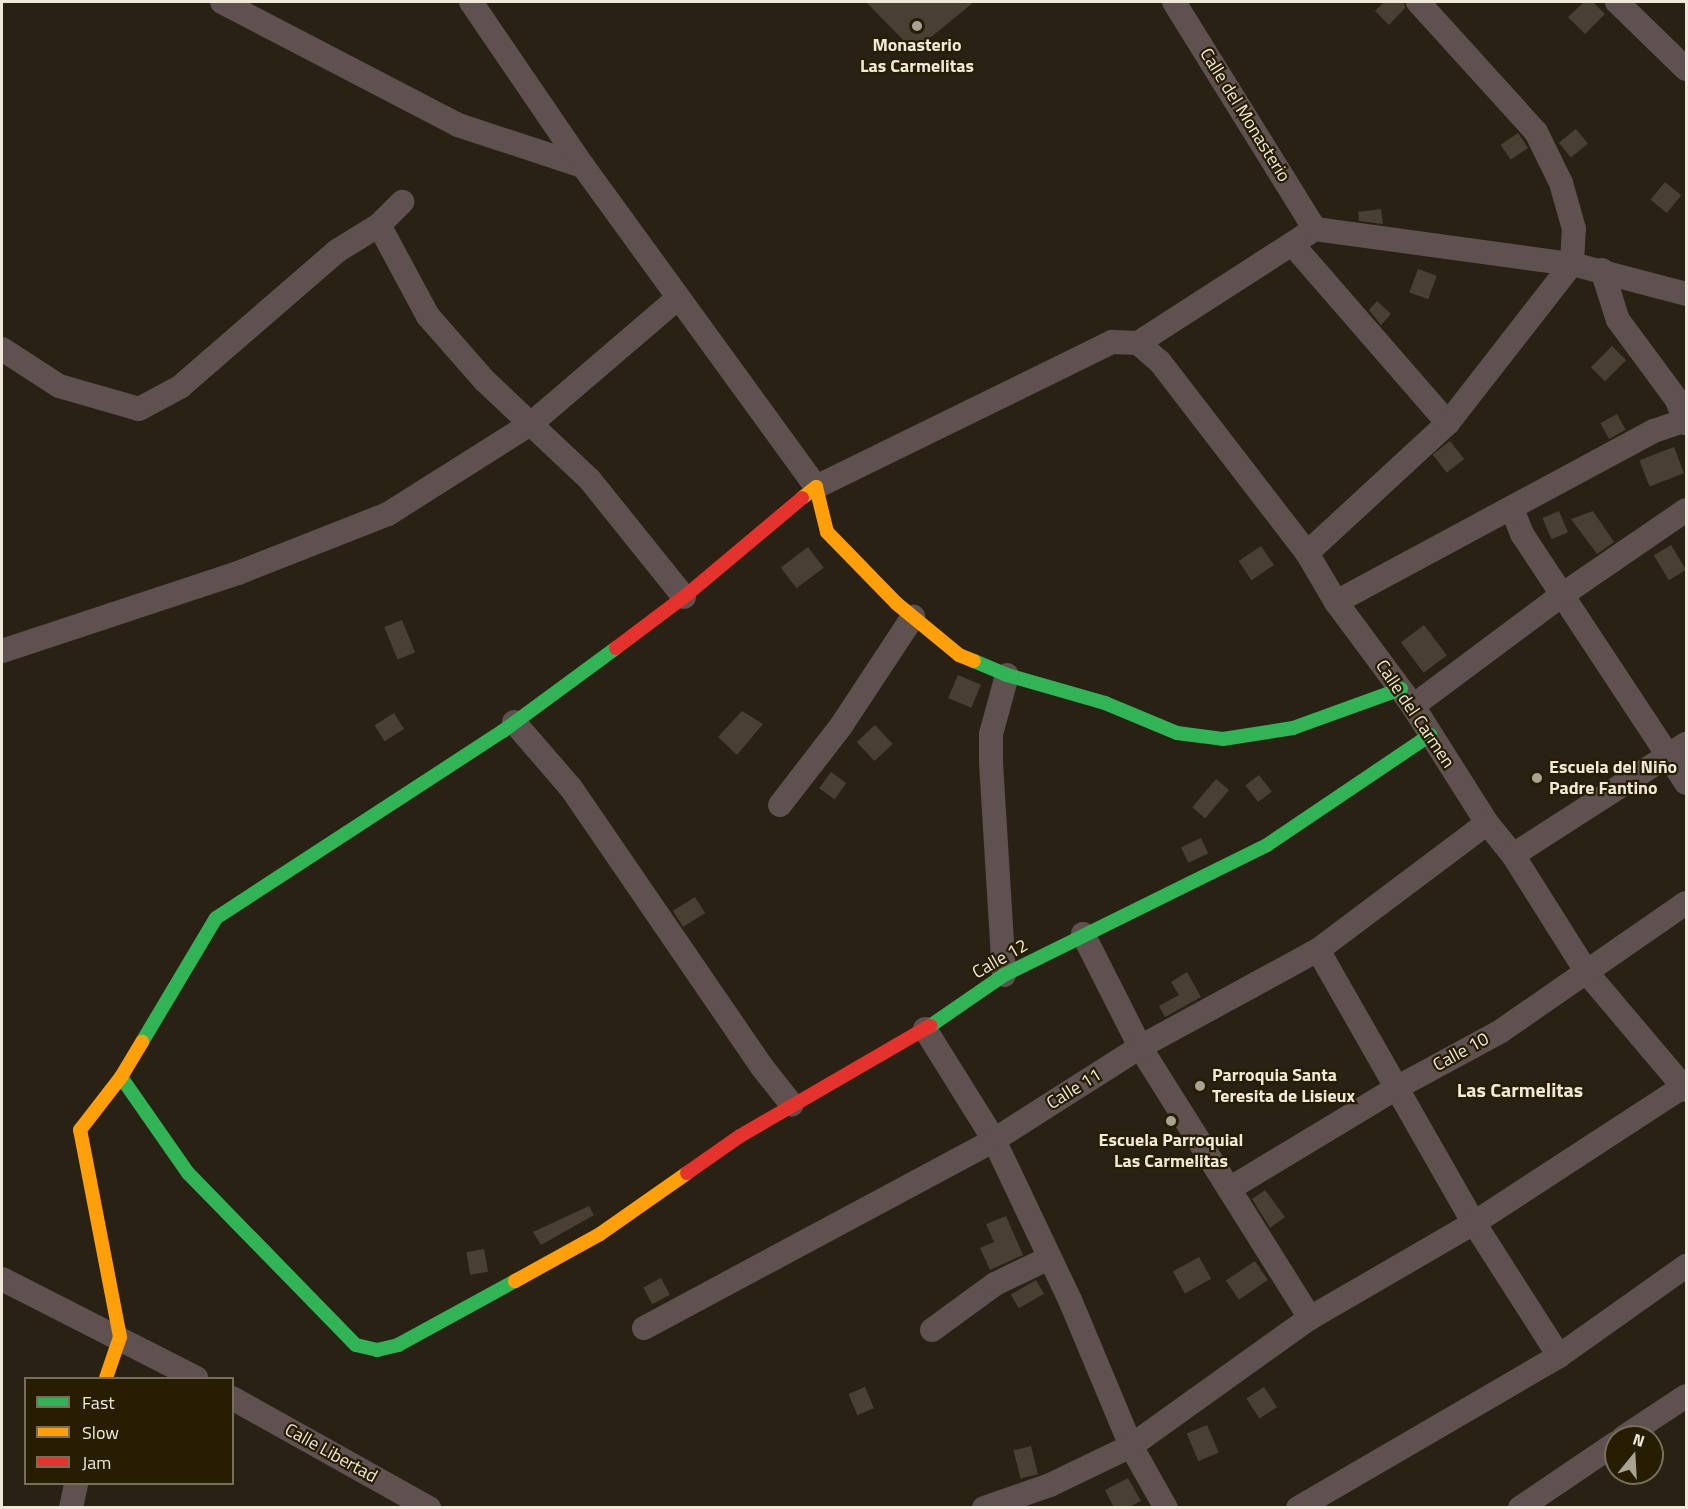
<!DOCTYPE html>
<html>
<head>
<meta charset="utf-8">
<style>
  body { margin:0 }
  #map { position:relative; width:1688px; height:1509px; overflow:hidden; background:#292214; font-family:"Titillium Web",sans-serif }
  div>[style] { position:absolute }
  .building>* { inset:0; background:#4a3f33; transform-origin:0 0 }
  .street>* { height:24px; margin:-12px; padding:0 12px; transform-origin:12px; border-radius:12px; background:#5f5150 }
  .fast>* { height:14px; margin:-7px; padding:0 7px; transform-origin:7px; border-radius:7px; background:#30b455 }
  .slow>* { height:14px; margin:-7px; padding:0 7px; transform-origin:7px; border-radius:7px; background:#ff9f0a }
  .jam>* { height:14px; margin:-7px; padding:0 7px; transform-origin:7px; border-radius:7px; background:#e5322d }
  .dots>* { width:16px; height:16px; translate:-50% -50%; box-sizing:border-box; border:3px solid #271d03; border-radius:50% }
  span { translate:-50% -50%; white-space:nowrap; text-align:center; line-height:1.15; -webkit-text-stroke:4.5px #271d03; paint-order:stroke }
  .poi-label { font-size:18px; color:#f0e9d9; font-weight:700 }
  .left { translate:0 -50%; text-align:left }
  .street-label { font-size:18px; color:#f0e9d9 }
  .neighbourhood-label { font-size:20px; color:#f0e9d9; font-weight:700 }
  .frame { position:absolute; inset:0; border:3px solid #f0e9d9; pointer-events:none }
  .legend { position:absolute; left:24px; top:1377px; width:210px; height:108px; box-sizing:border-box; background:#271d03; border:2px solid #776f59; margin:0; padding:8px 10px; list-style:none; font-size:18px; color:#f0e9d9 }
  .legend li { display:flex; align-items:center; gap:12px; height:30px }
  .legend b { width:30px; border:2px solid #776f59 }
  .north { position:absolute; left:1604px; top:1425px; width:60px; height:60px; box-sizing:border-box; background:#271d03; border:2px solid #776f59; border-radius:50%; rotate:18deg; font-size:16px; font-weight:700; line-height:24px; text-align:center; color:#f0e9d9 }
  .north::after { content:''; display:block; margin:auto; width:21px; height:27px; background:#aaa394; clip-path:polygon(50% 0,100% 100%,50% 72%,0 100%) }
</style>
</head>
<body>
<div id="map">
  <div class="building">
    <div style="clip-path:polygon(866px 2px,974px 2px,914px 51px)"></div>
    <div style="clip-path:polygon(1384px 2px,1404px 2px,1405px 8px,1389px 25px,1375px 11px)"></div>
    <div style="clip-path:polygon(1584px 2px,1593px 2px,1605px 14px,1585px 34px,1568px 17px)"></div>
    <div style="left:1576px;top:129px;width:19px;height:22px;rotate:51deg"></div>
    <div style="left:1518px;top:133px;width:18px;height:21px;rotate:56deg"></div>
    <div style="left:1665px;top:182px;width:21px;height:23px;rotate:39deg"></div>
    <div style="clip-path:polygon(1381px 209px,1383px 224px,1359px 221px,1358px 212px)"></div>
    <div style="left:1418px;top:269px;width:20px;height:25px;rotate:20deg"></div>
    <div style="clip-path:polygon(1377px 301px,1391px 314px,1381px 325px,1369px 310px)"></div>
    <div style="left:1612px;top:346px;width:20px;height:30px;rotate:45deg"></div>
    <div style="left:1617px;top:414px;width:18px;height:19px;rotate:61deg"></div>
    <div style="left:1450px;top:441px;width:23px;height:22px;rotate:52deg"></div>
    <div style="left:1674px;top:447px;width:28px;height:37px;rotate:69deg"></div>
    <div style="left:1559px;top:511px;width:23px;height:18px;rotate:67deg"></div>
    <div style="clip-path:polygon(1593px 511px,1614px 542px,1597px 554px,1571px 519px)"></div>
    <div style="left:1671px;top:545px;width:29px;height:20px;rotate:59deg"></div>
    <div style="left:1261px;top:546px;width:23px;height:27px;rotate:56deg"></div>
    <div style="left:808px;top:547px;width:26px;height:34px;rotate:53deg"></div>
    <div style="left:402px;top:620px;width:35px;height:19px;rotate:68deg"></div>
    <div style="left:1424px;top:625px;width:38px;height:29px;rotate:53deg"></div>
    <div style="left:958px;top:675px;width:25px;height:25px;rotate:23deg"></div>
    <div style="clip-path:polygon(742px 711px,763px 724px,737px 755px,718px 737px)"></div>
    <div style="left:394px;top:713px;width:19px;height:23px;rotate:58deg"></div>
    <div style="left:875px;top:725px;width:26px;height:25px;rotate:47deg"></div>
    <div style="left:831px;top:772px;width:19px;height:20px;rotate:36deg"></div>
    <div style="left:1259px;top:775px;width:21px;height:17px;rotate:53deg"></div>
    <div style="left:1216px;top:779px;width:17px;height:37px;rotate:40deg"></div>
    <div style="left:1201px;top:838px;width:17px;height:22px;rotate:65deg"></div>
    <div style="left:695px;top:897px;width:19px;height:26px;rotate:58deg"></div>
    <div style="clip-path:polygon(1187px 972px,1201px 997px,1165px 1017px,1159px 1006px,1179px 995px,1171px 982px)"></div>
    <div style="clip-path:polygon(1265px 1190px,1285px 1217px,1270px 1228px,1252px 1199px)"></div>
    <div style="clip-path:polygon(589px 1206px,594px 1215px,541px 1245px,533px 1232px)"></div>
    <div style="clip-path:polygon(1006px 1216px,1023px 1255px,990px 1270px,980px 1248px,994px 1242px,986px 1224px)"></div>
    <div style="left:484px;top:1249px;width:23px;height:18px;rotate:80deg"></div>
    <div style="left:1199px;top:1257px;width:25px;height:30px;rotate:61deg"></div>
    <div style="left:1255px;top:1261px;width:23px;height:35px;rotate:56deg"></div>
    <div style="left:661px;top:1278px;width:19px;height:20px;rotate:62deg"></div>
    <div style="left:1036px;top:1280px;width:16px;height:29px;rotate:60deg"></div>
    <div style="left:865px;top:1387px;width:23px;height:18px;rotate:67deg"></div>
    <div style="left:1264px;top:1387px;width:24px;height:21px;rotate:57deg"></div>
    <div style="left:1207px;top:1425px;width:30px;height:22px;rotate:67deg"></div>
    <div style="left:1031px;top:1446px;width:29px;height:18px;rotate:76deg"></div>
    <div style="clip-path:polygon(1128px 1478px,1141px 1501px,1128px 1508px,1114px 1508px,1105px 1490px)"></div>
  </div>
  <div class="street">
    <div style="left:222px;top:2px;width:266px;rotate:27.5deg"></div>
    <div style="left:458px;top:125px;width:132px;rotate:18.2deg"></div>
    <div style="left:471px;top:2px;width:199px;rotate:55.7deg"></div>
    <div style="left:583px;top:166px;width:397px;rotate:54deg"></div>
    <div style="left:816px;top:487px;width:330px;rotate:-26.1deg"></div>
    <div style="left:1112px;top:342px;width:26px;rotate:2deg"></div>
    <div style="left:1138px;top:343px;width:211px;rotate:-32.8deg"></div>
    <div style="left:1315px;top:229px;width:259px;rotate:7.8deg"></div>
    <div style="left:1572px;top:264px;width:118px;rotate:14.7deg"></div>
    <div style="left:1174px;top:2px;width:267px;rotate:58.2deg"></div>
    <div style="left:1617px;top:2px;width:96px;rotate:44.2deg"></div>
    <div style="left:379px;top:225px;width:33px;rotate:-45deg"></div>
    <div style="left:1293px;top:245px;width:236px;rotate:49deg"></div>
    <div style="left:1602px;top:270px;width:52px;rotate:72.3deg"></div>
    <div style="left:1618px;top:320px;width:99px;rotate:53.6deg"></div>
    <div style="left:1677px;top:400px;width:25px;rotate:69deg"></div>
    <div style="left:1138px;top:343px;width:29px;rotate:41deg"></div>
    <div style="left:1160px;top:362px;width:241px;rotate:52.4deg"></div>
    <div style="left:1307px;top:553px;width:57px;rotate:59.4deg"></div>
    <div style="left:1336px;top:602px;width:129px;rotate:53.5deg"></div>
    <div style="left:1413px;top:706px;width:138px;rotate:57.7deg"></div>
    <div style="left:1487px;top:823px;width:41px;rotate:50.9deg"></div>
    <div style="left:1513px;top:855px;width:141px;rotate:57.8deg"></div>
    <div style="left:1588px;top:974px;width:152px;rotate:49.8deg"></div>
    <div style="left:2px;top:349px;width:68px;rotate:33deg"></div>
    <div style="left:59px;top:386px;width:83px;rotate:16deg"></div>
    <div style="left:139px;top:409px;width:47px;rotate:-28.2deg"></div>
    <div style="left:180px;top:387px;width:208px;rotate:-40.9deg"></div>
    <div style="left:337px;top:251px;width:49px;rotate:-31.8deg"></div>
    <div style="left:379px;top:225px;width:103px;rotate:61.7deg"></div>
    <div style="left:428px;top:316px;width:85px;rotate:48.8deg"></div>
    <div style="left:484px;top:380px;width:146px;rotate:43.3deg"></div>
    <div style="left:590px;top:480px;width:150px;rotate:51.2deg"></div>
    <div style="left:1512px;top:509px;width:27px;rotate:68deg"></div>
    <div style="left:1522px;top:534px;width:298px;rotate:56.6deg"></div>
    <div style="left:1307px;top:553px;width:192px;rotate:-42.7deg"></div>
    <div style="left:1448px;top:423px;width:202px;rotate:-52.1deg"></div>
    <div style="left:1572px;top:264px;width:35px;rotate:-87deg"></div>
    <div style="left:1574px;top:229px;width:48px;rotate:-105.8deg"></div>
    <div style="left:1561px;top:183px;width:57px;rotate:-116.1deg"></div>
    <div style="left:1536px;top:132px;width:176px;rotate:-132.2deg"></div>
    <div style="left:1336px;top:602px;width:361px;rotate:-28.3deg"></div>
    <div style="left:1654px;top:431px;width:34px;rotate:-19deg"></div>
    <div style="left:2px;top:651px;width:249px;rotate:-18.3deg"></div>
    <div style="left:238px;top:573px;width:161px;rotate:-21.5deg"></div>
    <div style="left:388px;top:514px;width:170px;rotate:-32.3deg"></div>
    <div style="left:532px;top:423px;width:192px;rotate:-40.6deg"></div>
    <div style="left:1413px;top:706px;width:186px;rotate:-36.7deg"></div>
    <div style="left:1562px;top:595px;width:150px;rotate:-34.4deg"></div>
    <div style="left:514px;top:722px;width:87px;rotate:49.2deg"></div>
    <div style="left:571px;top:788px;width:338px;rotate:55.6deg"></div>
    <div style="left:762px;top:1067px;width:48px;rotate:51.7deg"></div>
    <div style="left:780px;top:805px;width:100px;rotate:-52.3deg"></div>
    <div style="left:841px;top:726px;width:131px;rotate:-56.6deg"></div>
    <div style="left:1513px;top:855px;width:206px;rotate:-32.7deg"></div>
    <div style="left:1083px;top:934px;width:127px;rotate:63.2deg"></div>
    <div style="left:1140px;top:1047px;width:320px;rotate:57.9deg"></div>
    <div style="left:1318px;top:950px;width:314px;rotate:60.3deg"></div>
    <div style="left:1474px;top:1223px;width:158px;rotate:57.4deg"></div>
    <div style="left:1004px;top:975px;width:212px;rotate:-93.5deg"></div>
    <div style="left:991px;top:763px;width:29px;rotate:-90deg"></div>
    <div style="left:991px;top:734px;width:61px;rotate:-74.8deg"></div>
    <div style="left:925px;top:1029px;width:131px;rotate:58.1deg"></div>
    <div style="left:994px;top:1140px;width:177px;rotate:64.6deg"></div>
    <div style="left:1070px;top:1300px;width:158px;rotate:67.3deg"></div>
    <div style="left:1131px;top:1446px;width:71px;rotate:60.6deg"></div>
    <div style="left:1229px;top:1189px;width:197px;rotate:-31.1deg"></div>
    <div style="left:1398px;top:1087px;width:117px;rotate:-28.5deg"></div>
    <div style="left:1501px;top:1031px;width:225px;rotate:-34.7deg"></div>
    <div style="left:2px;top:1279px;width:218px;rotate:27deg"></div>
    <div style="left:644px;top:1328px;width:397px;rotate:-28.2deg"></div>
    <div style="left:994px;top:1140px;width:173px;rotate:-32.5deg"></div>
    <div style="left:1140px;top:1047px;width:203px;rotate:-28.6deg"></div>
    <div style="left:1318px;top:950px;width:211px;rotate:-36.9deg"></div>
    <div style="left:932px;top:1330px;width:78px;rotate:-36.1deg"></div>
    <div style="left:995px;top:1284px;width:60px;rotate:-25.7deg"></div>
    <div style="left:232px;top:1398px;width:226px;rotate:29.2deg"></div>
    <div style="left:1624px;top:1437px;width:74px;rotate:-33.5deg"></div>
    <div style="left:71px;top:1508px;width:25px;rotate:-78deg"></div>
    <div style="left:984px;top:1508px;width:70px;rotate:-19.2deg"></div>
    <div style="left:1050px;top:1485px;width:90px;rotate:-25.7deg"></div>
    <div style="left:1131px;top:1446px;width:220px;rotate:-35.6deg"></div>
    <div style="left:1310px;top:1318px;width:190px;rotate:-30.1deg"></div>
    <div style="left:1474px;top:1223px;width:251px;rotate:-33.1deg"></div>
    <div style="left:1298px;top:1508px;width:302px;rotate:-30.2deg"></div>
    <div style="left:1559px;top:1356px;width:156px;rotate:-35.3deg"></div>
    <div style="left:1520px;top:1508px;width:116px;rotate:-34.1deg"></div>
  </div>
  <div class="fast">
    <div style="left:974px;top:661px;width:36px;rotate:23deg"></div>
    <div style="left:1007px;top:675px;width:102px;rotate:15.9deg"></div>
    <div style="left:1105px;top:703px;width:78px;rotate:22.6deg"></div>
    <div style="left:1177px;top:733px;width:46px;rotate:7.4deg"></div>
    <div style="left:1223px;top:739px;width:71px;rotate:-8.9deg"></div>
    <div style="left:1293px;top:728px;width:115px;rotate:-19.9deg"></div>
    <div style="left:930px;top:1026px;width:90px;rotate:-34.6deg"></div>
    <div style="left:1004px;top:975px;width:293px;rotate:-26.3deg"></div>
    <div style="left:1267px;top:845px;width:197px;rotate:-34deg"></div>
    <div style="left:142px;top:1042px;width:144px;rotate:-59.2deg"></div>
    <div style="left:216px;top:918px;width:343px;rotate:-33.1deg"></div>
    <div style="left:503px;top:731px;width:140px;rotate:-36.3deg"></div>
    <div style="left:121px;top:1077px;width:117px;rotate:55.1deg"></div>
    <div style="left:188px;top:1173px;width:240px;rotate:45.7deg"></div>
    <div style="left:356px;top:1345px;width:22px;rotate:13deg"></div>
    <div style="left:377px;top:1350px;width:22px;rotate:-13deg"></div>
    <div style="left:398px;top:1345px;width:133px;rotate:-28.7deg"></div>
  </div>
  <div class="slow">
    <div style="left:802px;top:498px;width:18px;rotate:-38deg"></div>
    <div style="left:816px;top:487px;width:46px;rotate:76.3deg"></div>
    <div style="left:827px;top:532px;width:99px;rotate:45.8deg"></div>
    <div style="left:896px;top:603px;width:82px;rotate:39.5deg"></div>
    <div style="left:959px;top:655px;width:16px;rotate:22deg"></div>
    <div style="left:515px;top:1281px;width:97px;rotate:-28.9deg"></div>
    <div style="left:600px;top:1234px;width:106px;rotate:-35deg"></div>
    <div style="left:106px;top:1378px;width:43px;rotate:-71.1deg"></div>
    <div style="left:120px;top:1337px;width:211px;rotate:-100.9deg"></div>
    <div style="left:80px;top:1130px;width:67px;rotate:-52.3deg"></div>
    <div style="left:121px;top:1077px;width:41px;rotate:-59deg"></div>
  </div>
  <div class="jam">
    <div style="left:616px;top:648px;width:85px;rotate:-36.9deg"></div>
    <div style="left:684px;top:597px;width:154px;rotate:-40deg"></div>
    <div style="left:687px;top:1173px;width:65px;rotate:-34.9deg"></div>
    <div style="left:740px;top:1136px;width:220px;rotate:-30.1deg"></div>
  </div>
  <div class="dots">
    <div style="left:917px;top:26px;background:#aaa394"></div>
    <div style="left:1537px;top:778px;background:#aaa394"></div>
    <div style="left:1200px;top:1086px;background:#aaa394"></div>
    <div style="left:1171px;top:1121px;background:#aaa394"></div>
  </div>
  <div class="poi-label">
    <span style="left:917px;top:56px">Monasterio<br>Las Carmelitas</span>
    <span class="left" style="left:1549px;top:778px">Escuela del Niño<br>Padre Fantino</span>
    <span class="left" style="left:1212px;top:1086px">Parroquia Santa<br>Teresita de Lisieux</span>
    <span style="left:1171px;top:1151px">Escuela Parroquial<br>Las Carmelitas</span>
  </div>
  <div class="street-label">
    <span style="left:1245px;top:115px;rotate:58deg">Calle del Monasterio</span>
    <span style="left:1415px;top:714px;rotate:56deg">Calle del Carmen</span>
    <span style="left:1000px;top:959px;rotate:-30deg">Calle 12</span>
    <span style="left:1461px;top:1052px;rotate:-29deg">Calle 10</span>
    <span style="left:1074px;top:1089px;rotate:-32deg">Calle 11</span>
    <span style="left:331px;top:1453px;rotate:29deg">Calle Libertad</span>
  </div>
  <div class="neighbourhood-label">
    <span style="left:1520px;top:1089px">Las Carmelitas</span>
  </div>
  <div class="frame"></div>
  <ul class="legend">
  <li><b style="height:8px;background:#30b455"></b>Fast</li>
  <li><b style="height:8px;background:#ff9f0a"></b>Slow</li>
  <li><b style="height:8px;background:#e5322d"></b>Jam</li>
  </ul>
  <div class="north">N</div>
</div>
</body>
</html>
